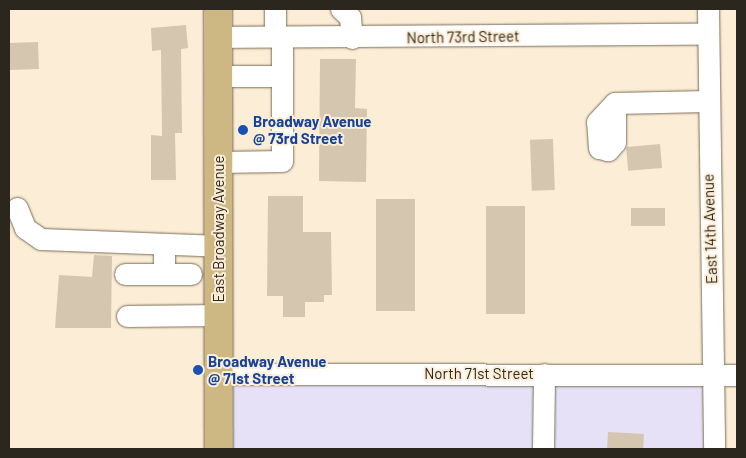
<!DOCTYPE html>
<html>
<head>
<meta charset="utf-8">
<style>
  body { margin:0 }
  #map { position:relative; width:746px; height:458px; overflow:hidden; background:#fcedd6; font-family:Barlow,sans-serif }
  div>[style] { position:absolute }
  .industrial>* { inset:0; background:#e7e1f7; transform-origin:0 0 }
  .building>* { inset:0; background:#d5c6b0; transform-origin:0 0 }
  .roads { filter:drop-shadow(0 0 1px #7a6d59) drop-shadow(0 0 1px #7a6d59) }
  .minor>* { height:21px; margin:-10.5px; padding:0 10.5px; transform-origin:10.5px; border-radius:10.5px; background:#fff }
  .major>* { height:28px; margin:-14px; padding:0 14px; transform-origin:14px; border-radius:14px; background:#cdb884 }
  .dots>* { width:14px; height:14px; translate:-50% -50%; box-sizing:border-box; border:2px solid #fcedd6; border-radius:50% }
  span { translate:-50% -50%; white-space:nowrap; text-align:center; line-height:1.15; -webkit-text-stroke:4px #fcedd6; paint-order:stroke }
  .street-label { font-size:15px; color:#2c271e }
  .transit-label { font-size:15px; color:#164399; font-weight:700 }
  .left { translate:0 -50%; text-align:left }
  .frame { position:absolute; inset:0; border:10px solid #2c271e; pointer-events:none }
</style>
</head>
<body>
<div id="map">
  <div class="industrial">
    <div style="left:230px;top:383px;width:475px;height:66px"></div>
  </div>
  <div class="building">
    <div style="clip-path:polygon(186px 25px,188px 48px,181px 49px,182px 133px,175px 133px,176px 180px,151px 180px,151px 135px,162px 136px,161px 50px,152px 51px,151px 28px)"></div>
    <div style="left:38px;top:42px;width:27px;height:29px;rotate:88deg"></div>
    <div style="clip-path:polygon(320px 59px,356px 59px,355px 108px,367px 109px,366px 182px,319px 181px)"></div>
    <div style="left:553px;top:139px;width:51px;height:23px;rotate:88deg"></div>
    <div style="left:660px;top:144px;width:24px;height:34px;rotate:85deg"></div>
    <div style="clip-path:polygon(268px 196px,303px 196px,303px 232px,331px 232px,332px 295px,324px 295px,324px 302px,305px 302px,305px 317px,283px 317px,283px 296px,267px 296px)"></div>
    <div style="left:376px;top:199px;width:39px;height:112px"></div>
    <div style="left:486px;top:206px;width:39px;height:108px"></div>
    <div style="left:631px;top:208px;width:34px;height:18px"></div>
    <div style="clip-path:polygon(94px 255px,112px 256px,111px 328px,55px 328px,59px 275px,92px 277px)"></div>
    <div style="left:608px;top:432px;width:36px;height:17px;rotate:3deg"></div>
  </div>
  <div class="roads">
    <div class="minor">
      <div style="left:275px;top:9px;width:28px;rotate:90deg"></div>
      <div style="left:341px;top:9px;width:12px;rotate:42deg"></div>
      <div style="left:350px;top:17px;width:21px;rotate:85deg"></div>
      <div style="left:708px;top:9px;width:440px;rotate:89.2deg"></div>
      <div style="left:218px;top:37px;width:490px;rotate:-0.4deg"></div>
      <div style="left:218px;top:76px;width:64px"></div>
      <div style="left:615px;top:103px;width:39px;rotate:90deg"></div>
      <div style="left:615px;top:142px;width:11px;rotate:131deg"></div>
      <div style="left:608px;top:150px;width:9px;rotate:-167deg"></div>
      <div style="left:599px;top:148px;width:26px;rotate:-94deg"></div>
      <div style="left:597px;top:122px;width:26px;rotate:-47deg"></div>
      <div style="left:615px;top:103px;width:92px;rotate:-1.2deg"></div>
      <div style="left:219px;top:162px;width:63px;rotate:-0.9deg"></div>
      <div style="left:282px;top:161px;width:124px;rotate:-90deg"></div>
      <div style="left:17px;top:208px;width:22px;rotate:68deg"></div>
      <div style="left:25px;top:228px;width:19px;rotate:35deg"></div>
      <div style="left:41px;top:239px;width:179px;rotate:2.2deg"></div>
      <div style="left:125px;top:274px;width:39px"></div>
      <div style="left:164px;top:274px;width:29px;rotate:-90deg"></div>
      <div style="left:164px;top:274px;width:27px"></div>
      <div style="left:127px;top:316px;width:93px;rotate:-0.6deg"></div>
      <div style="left:220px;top:374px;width:517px;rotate:0.11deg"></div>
      <div style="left:543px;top:449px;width:75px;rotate:-89.2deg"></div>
    </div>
    <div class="major">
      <div style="left:218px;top:9px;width:440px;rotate:89.9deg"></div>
    </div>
  </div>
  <div class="dots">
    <div style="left:243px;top:130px;background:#1a4fb4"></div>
    <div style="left:198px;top:370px;background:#1a4fb4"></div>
  </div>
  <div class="street-label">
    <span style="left:463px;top:37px;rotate:-1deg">North 73rd Street</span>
    <span style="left:219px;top:229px;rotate:-90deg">East Broadway Avenue</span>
    <span style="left:710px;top:229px;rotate:-92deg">East 14th Avenue</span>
    <span style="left:479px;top:374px">North 71st Street</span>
  </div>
  <div class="transit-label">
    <span class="left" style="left:253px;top:130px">Broadway Avenue<br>@ 73rd Street</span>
    <span class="left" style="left:208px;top:370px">Broadway Avenue<br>@ 71st Street</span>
  </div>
  <div class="frame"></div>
</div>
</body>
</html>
